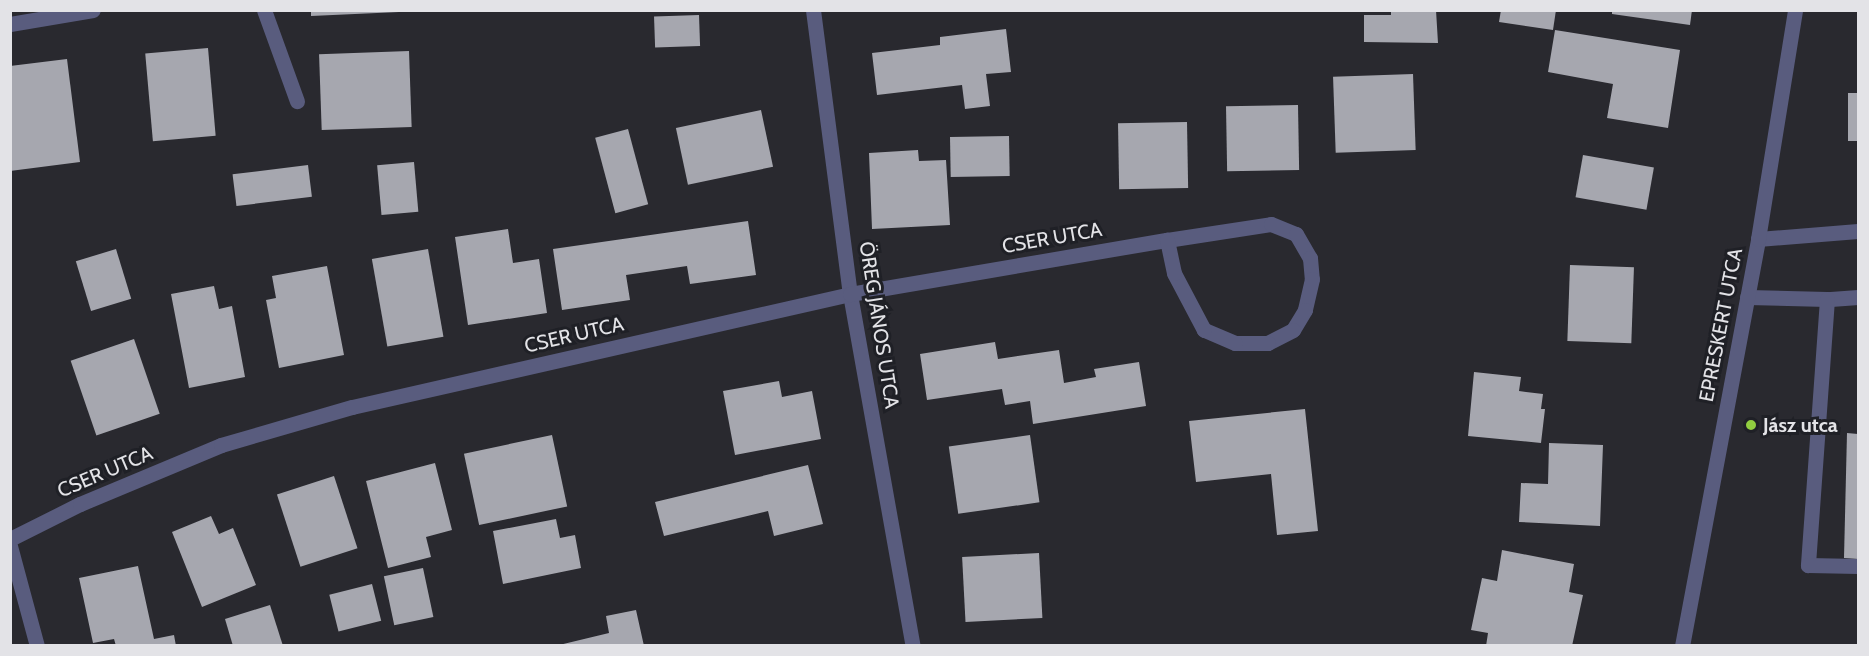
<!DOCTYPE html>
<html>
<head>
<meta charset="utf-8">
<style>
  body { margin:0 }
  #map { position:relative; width:1869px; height:656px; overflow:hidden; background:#29292f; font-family:Cabin,sans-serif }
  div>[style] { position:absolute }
  .building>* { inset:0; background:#a6a7af; transform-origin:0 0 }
  .lane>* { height:15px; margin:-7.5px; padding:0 7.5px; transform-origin:7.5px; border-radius:7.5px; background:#595c7e }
  .street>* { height:15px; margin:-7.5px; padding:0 7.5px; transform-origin:7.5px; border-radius:7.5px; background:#595c7e }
  .dots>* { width:16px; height:16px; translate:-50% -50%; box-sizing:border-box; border:3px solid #1f2026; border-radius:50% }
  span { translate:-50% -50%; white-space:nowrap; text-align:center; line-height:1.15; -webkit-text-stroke:6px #1f2026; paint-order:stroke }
  .street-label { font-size:20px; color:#e3e3e7 }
  .poi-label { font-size:20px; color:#e3e3e7; font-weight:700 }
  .left { translate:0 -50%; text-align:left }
  .frame { position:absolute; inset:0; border:12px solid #e3e3e7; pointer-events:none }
</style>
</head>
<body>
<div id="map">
  <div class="building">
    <div style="clip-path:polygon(311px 10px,399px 10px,399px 12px,311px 16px)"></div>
    <div style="clip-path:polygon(1391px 10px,1436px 10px,1438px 43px,1364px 42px,1364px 15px,1391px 15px)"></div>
    <div style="clip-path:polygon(1501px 10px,1556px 10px,1553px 30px,1499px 22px)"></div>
    <div style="clip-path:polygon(1612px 10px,1692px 10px,1690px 25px,1612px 14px)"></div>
    <div style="left:699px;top:15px;width:31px;height:45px;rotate:88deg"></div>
    <div style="clip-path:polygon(1006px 29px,1011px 72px,986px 74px,990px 106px,965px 109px,962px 85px,877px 95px,872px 53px,940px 45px,940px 37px)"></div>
    <div style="clip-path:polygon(1555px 30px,1680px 50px,1668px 128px,1607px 118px,1613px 84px,1548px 72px)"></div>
    <div style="left:208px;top:48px;width:88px;height:63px;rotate:85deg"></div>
    <div style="left:409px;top:51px;width:76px;height:90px;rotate:88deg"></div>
    <div style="clip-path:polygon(67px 59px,80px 162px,10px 171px,10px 66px)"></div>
    <div style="left:1413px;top:74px;width:76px;height:80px;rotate:88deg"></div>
    <div style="left:1848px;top:93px;width:10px;height:48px"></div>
    <div style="left:1298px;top:105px;width:65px;height:72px;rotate:89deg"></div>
    <div style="left:761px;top:110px;width:58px;height:87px;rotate:78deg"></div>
    <div style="left:1187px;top:122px;width:66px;height:69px;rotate:89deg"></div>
    <div style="left:628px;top:129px;width:78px;height:34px;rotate:75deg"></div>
    <div style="left:1009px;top:136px;width:40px;height:59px;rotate:89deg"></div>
    <div style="clip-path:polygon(918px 150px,919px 161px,946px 160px,950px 225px,872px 229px,869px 153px)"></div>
    <div style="left:1583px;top:155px;width:72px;height:43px;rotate:10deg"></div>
    <div style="left:414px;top:162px;width:50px;height:37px;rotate:85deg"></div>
    <div style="left:308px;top:165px;width:32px;height:76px;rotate:83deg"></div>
    <div style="clip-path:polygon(748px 221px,756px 275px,690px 284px,687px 266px,626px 275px,630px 300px,562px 310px,553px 249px)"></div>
    <div style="clip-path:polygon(508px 229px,513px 263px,539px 259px,547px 313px,468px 325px,455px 237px)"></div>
    <div style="left:116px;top:249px;width:52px;height:42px;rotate:73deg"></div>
    <div style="left:428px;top:249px;width:89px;height:57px;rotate:80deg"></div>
    <div style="left:1570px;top:265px;width:64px;height:76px;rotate:2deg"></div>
    <div style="clip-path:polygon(327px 266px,344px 355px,279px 368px,266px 300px,276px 298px,272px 276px)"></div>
    <div style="clip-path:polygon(214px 286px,219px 309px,232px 306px,245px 377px,189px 388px,171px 294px)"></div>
    <div style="left:134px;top:339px;width:79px;height:67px;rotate:71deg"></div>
    <div style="clip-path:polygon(995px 342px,998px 359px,1059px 350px,1064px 383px,1096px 377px,1094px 369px,1139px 362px,1146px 406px,1033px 424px,1030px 401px,1005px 405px,1002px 389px,927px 400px,920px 354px)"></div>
    <div style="clip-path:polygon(1474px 372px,1521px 377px,1519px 391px,1543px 394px,1541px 409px,1545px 409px,1541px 443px,1468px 436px)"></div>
    <div style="clip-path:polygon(779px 381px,782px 397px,812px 391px,821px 439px,735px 455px,723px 391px)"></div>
    <div style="clip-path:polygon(1305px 409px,1318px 531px,1277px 535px,1271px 474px,1196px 482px,1189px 421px)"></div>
    <div style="clip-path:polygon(1847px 433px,1858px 434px,1858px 559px,1844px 558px)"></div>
    <div style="left:552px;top:435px;width:73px;height:90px;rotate:78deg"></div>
    <div style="left:1030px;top:435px;width:68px;height:82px;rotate:82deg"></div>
    <div style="clip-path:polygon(1549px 443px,1603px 445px,1600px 526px,1519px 522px,1521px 483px,1548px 484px)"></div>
    <div style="clip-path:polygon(435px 463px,452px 530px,426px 537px,431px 557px,388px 568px,366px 481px)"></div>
    <div style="clip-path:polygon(808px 465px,823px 524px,774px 536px,768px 511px,664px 536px,655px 502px)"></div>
    <div style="left:334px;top:476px;width:76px;height:60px;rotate:72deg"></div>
    <div style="clip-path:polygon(211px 516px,219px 534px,233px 528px,256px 585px,202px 607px,172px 532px)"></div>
    <div style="clip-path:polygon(556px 519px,560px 538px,575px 535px,581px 568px,503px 584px,493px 531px)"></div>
    <div style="clip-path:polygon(1502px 550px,1574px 564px,1569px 592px,1583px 595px,1572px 646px,1486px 646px,1488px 633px,1471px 630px,1482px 578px,1497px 581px)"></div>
    <div style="left:1039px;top:553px;width:65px;height:77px;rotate:87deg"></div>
    <div style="clip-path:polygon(138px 566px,154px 639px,174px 635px,176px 646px,116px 646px,114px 639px,93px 643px,79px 578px)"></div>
    <div style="left:423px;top:568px;width:50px;height:40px;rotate:78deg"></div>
    <div style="left:372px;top:584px;width:38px;height:44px;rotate:76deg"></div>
    <div style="clip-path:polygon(270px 605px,283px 646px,233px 646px,225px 619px)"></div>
    <div style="clip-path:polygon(636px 610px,644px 646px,555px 646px,609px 633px,606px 616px)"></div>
  </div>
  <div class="lane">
    <div style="left:1747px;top:297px;width:80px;rotate:1.4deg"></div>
    <div style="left:1858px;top:297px;width:31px;rotate:176deg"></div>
    <div style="left:1827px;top:299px;width:267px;rotate:94.1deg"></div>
    <div style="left:1808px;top:565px;width:50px;rotate:1.1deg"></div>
  </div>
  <div class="street">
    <div style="left:264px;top:10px;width:97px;rotate:70.1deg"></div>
    <div style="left:813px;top:10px;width:286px;rotate:82.6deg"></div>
    <div style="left:850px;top:294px;width:358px;rotate:79.9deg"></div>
    <div style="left:10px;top:24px;width:84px;rotate:-9.6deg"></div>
    <div style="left:1758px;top:239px;width:100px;rotate:-4.6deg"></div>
    <div style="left:10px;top:539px;width:78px;rotate:-26.6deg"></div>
    <div style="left:80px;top:504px;width:153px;rotate:-22.7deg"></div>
    <div style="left:221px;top:445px;width:136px;rotate:-16.2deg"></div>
    <div style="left:352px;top:407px;width:511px;rotate:-12.78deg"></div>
    <div style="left:850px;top:294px;width:322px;rotate:-9.7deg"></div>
    <div style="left:1167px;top:240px;width:105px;rotate:-8.7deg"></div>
    <div style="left:1271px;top:224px;width:27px;rotate:22deg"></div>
    <div style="left:1296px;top:234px;width:28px;rotate:60deg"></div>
    <div style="left:1310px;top:258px;width:21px;rotate:85deg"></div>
    <div style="left:1312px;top:279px;width:32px;rotate:103deg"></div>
    <div style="left:1305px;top:310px;width:23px;rotate:121deg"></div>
    <div style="left:1293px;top:330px;width:28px;rotate:153deg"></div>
    <div style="left:1268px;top:343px;width:33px;rotate:180deg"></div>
    <div style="left:1235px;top:343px;width:34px;rotate:-157deg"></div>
    <div style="left:1204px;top:330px;width:64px;rotate:-117.8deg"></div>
    <div style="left:1174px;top:273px;width:34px;rotate:-102deg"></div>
    <div style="left:10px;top:546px;width:104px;rotate:74.9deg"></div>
    <div style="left:1682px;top:646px;width:414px;rotate:-79.4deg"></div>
    <div style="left:1758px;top:239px;width:232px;rotate:-80.8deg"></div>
  </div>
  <div class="dots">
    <div style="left:1751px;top:425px;background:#91cd40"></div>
  </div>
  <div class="street-label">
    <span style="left:1052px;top:238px;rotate:-10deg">CSER UTCA</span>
    <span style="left:879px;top:325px;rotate:81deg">ÖREG JÁNOS UTCA</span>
    <span style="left:1721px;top:325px;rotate:-79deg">EPRESKERT UTCA</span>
    <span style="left:574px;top:335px;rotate:-13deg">CSER UTCA</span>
    <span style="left:105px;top:472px;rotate:-23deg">CSER UTCA</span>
  </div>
  <div class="poi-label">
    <span class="left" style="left:1763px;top:425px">Jász utca</span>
  </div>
  <div class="frame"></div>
</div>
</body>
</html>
